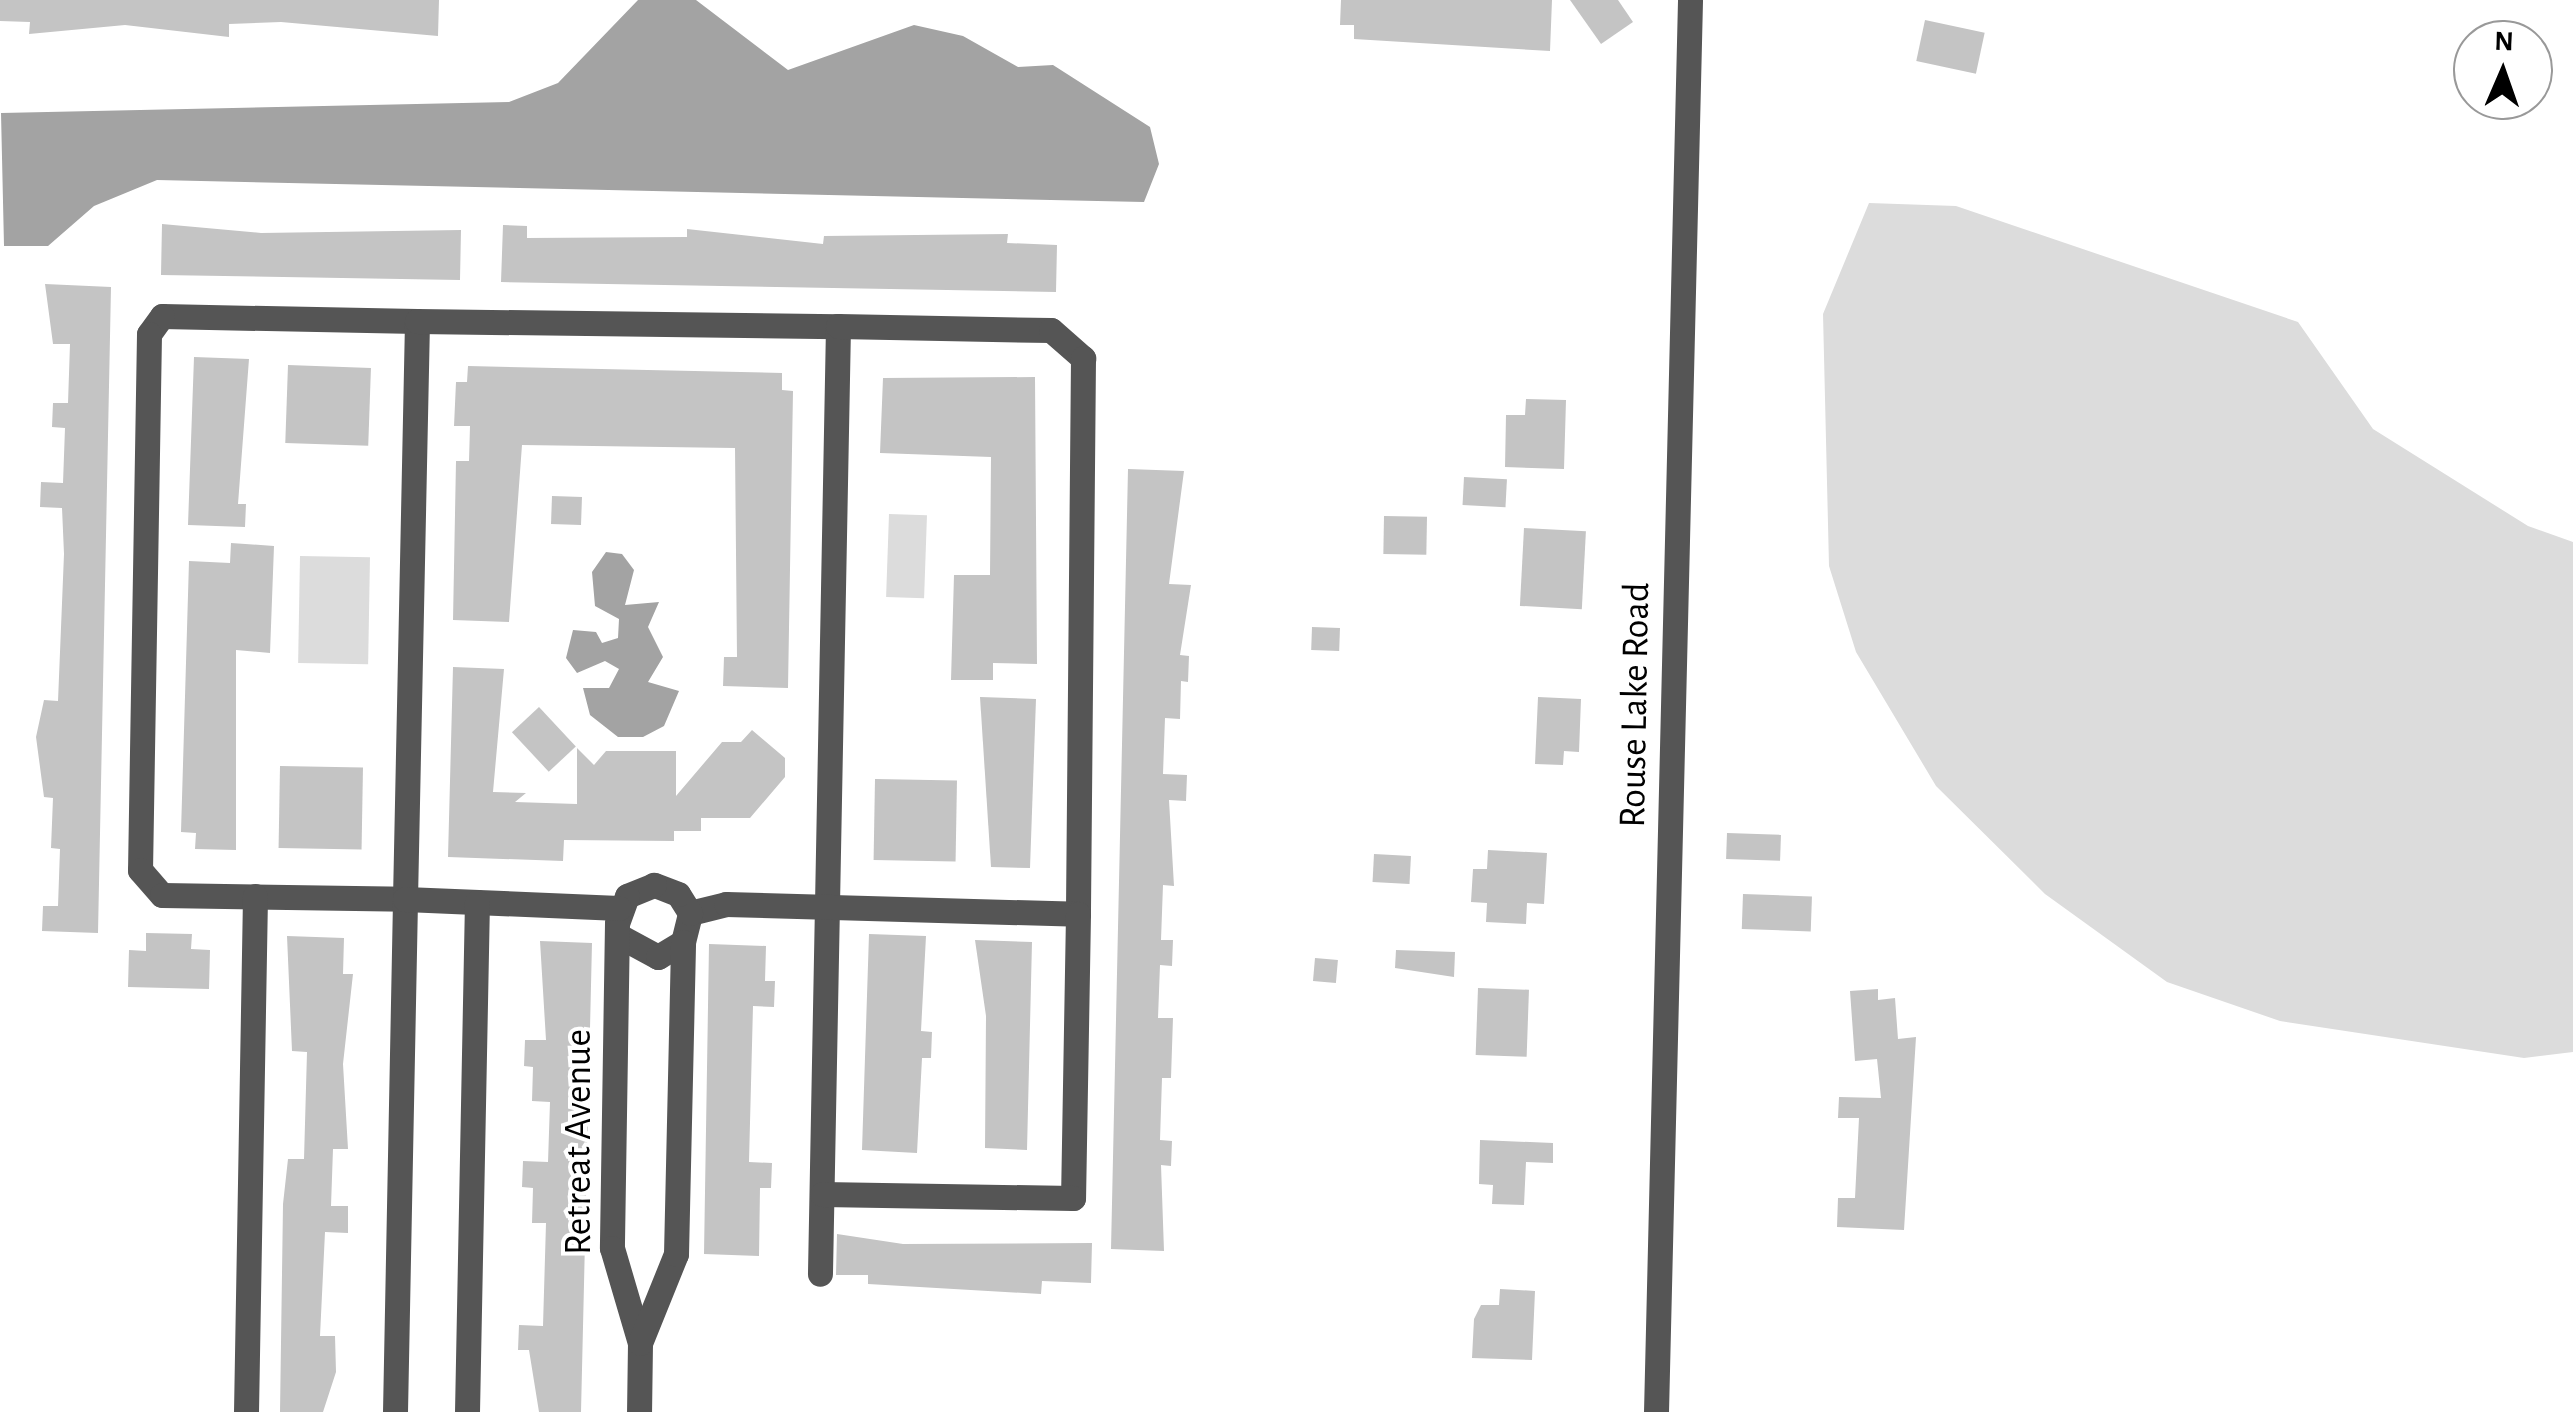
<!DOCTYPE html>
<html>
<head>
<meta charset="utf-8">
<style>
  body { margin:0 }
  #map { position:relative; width:2573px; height:1412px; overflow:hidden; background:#fff; font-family:"Alegreya Sans",sans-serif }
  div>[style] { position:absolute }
  .green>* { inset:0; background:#dcdcdc; transform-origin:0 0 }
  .water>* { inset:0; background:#a3a3a3 }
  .building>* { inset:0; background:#c4c4c4; transform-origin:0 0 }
  .minor>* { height:25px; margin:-12.5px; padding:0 12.5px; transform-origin:12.5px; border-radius:12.5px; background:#555 }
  span { translate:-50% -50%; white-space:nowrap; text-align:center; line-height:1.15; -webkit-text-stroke:8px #fff; paint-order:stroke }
  .street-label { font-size:38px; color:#000 }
  .north { position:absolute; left:2453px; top:20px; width:100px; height:100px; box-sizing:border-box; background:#fff; border:2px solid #999; border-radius:50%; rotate:2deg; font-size:28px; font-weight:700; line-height:40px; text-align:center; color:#000 }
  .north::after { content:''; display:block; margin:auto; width:35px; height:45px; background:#000; clip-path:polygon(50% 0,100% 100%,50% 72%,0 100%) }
</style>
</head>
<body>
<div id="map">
  <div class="green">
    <div style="clip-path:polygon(1869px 203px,1956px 206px,2298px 322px,2373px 429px,2528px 526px,2573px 542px,2573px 1052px,2524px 1058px,2280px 1021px,2167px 982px,2045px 894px,1936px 786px,1856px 652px,1829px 566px,1823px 314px)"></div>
    <div style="left:889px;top:514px;width:38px;height:83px;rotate:2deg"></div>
    <div style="left:300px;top:556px;width:70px;height:107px;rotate:1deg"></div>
  </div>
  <div class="water">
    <div style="clip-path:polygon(638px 0,696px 0,788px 70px,914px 25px,963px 36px,1018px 67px,1053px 65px,1150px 127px,1159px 164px,1144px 202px,157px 180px,94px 206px,48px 246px,4px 246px,1px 113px,509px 102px,558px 83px)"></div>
    <div style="clip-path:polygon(606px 552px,622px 554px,634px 570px,625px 605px,659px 602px,648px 627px,663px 657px,648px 682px,679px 691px,664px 726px,643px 737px,618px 737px,590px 715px,583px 688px,609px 688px,619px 669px,605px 661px,577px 673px,566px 658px,573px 630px,596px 632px,602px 643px,618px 638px,619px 619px,595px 606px,592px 572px)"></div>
  </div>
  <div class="building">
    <div style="clip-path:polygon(0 0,439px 0,438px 36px,281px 22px,229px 24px,229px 37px,125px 25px,29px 34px,30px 22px,0 21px)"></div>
    <div style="clip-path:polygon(1341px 0,1552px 0,1550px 51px,1354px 39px,1354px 25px,1340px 25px)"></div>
    <div style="clip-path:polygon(1570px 0,1618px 0,1633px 22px,1601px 44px)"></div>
    <div style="left:1925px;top:20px;width:61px;height:42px;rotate:12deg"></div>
    <div style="clip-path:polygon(162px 224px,261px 233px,461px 230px,460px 280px,161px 275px)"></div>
    <div style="clip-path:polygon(503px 225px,527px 226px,527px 238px,687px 237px,687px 229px,823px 244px,824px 236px,1008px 234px,1007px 243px,1057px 245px,1056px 292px,501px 282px)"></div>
    <div style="clip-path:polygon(45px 284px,111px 287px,98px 933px,42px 931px,43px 906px,58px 906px,60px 849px,51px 848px,53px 798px,44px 797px,36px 737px,44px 700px,58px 701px,64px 554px,62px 508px,40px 507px,41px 482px,63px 483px,65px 428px,52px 427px,53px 403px,68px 403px,70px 344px,53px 344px)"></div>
    <div style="clip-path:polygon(194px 357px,249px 359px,238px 504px,246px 504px,245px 527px,188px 525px)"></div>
    <div style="left:288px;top:365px;width:83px;height:78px;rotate:2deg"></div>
    <div style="clip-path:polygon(468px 366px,782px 373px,782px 390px,793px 391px,788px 688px,723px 686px,724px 657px,737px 657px,735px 448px,522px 445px,509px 622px,453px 620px,456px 461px,469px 461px,470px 426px,454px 426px,456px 382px,467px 382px)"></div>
    <div style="clip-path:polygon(1035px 377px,1037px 664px,993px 663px,993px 680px,951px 680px,954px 575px,990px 575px,991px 457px,880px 453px,883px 378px)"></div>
    <div style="clip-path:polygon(1526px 399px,1566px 400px,1564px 469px,1505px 467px,1506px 415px,1525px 415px)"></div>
    <div style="clip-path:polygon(1128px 469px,1184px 471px,1169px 584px,1191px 585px,1180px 655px,1189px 656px,1188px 682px,1181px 681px,1180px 719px,1165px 718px,1163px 774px,1187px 775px,1186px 801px,1169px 800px,1174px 886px,1163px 885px,1161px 940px,1173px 940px,1172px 966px,1160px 965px,1158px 1018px,1173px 1018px,1171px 1078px,1162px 1078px,1160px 1140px,1172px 1141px,1171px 1166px,1161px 1165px,1164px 1251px,1111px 1249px)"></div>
    <div style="left:1464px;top:477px;width:43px;height:28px;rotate:3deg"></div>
    <div style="left:552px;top:496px;width:30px;height:28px;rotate:2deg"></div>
    <div style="left:1384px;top:516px;width:43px;height:38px;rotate:1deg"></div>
    <div style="left:1524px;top:528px;width:62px;height:78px;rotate:3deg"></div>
    <div style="clip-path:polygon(231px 543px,274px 546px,270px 653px,236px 650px,236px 850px,195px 849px,196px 833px,181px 832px,189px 561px,230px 563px)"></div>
    <div style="left:1312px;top:627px;width:28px;height:23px;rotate:2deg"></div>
    <div style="clip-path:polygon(453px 667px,504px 669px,493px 792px,526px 793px,515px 802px,577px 804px,577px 748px,594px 765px,606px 751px,676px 751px,676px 796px,722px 742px,741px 742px,752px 730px,785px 758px,785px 777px,750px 818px,701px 818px,701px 831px,674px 831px,674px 841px,564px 840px,563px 861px,448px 857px)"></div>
    <div style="clip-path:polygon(980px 697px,1036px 699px,1030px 868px,991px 867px)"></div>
    <div style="clip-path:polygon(1538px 697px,1581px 699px,1579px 752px,1564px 751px,1563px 765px,1535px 764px)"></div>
    <div style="left:539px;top:707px;width:54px;height:37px;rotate:47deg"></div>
    <div style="left:280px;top:766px;width:83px;height:82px;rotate:1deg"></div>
    <div style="left:875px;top:779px;width:82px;height:81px;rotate:1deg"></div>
    <div style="left:1727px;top:833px;width:54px;height:26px;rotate:2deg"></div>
    <div style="clip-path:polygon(1488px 850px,1547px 853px,1544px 904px,1527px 903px,1526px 924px,1486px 922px,1487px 903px,1471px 902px,1473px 869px,1487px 869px)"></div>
    <div style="left:1374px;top:854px;width:37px;height:28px;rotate:3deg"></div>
    <div style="left:1743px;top:894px;width:69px;height:35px;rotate:2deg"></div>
    <div style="clip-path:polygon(146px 933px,192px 934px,191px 949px,210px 950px,209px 989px,128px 987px,129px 950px,146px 951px)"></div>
    <div style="clip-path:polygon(869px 934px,926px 936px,921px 1031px,932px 1032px,931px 1058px,922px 1058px,917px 1153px,862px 1150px)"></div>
    <div style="clip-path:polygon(287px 936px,344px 938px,343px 974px,353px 974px,343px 1064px,348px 1149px,333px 1149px,331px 1206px,348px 1206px,348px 1233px,325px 1232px,320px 1336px,335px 1336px,336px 1372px,323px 1412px,280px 1412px,283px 1204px,288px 1159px,304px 1159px,307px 1052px,292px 1051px)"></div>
    <div style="clip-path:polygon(975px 940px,1032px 942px,1027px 1150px,985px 1148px,986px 1016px)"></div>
    <div style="clip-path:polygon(540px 941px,592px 943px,581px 1412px,539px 1412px,529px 1350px,518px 1350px,519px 1325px,543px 1326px,546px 1223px,532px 1223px,533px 1188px,522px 1187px,523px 1161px,548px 1162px,550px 1102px,532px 1101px,533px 1067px,524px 1066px,525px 1040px,546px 1040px)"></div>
    <div style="clip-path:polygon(709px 944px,766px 946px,765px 981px,775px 981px,774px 1007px,753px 1006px,749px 1162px,772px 1163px,771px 1188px,760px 1188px,759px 1256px,704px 1254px)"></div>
    <div style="clip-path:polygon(1396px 950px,1455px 952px,1454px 977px,1395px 968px)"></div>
    <div style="left:1315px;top:958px;width:23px;height:23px;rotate:5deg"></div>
    <div style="left:1478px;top:988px;width:51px;height:67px;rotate:2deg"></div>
    <div style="clip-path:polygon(1878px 989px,1878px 1000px,1895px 998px,1898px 1039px,1916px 1037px,1904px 1230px,1837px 1227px,1838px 1198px,1855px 1198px,1859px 1118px,1838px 1118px,1839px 1097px,1881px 1098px,1877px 1059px,1855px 1061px,1850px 991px)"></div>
    <div style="clip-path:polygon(1480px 1140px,1553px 1143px,1553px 1163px,1526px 1162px,1524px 1205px,1492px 1204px,1493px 1185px,1479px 1184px)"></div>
    <div style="clip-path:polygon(837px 1234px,903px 1244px,1092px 1243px,1091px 1283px,1042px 1281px,1041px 1294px,868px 1284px,868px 1275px,836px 1275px)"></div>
    <div style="clip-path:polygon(1500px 1289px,1535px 1291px,1532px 1360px,1472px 1358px,1474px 1319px,1481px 1305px,1499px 1305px)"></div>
  </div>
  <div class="minor">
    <div style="left:417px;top:321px;width:255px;rotate:-178.9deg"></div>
    <div style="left:162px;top:316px;width:22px;rotate:126deg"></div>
    <div style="left:149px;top:334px;width:536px;rotate:90.96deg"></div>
    <div style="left:140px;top:870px;width:33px;rotate:49deg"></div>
    <div style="left:162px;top:895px;width:243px;rotate:0.9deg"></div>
    <div style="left:405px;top:899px;width:578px;rotate:-88.81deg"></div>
    <div style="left:417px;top:321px;width:421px;rotate:0.7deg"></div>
    <div style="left:838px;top:326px;width:948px;rotate:91.09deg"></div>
    <div style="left:838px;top:326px;width:213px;rotate:1.1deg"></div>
    <div style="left:1051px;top:330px;width:43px;rotate:41.2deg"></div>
    <div style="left:1083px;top:358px;width:556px;rotate:90.52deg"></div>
    <div style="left:690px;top:913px;width:37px;rotate:-14deg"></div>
    <div style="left:726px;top:904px;width:352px;rotate:1.6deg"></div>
    <div style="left:1078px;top:914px;width:284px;rotate:91deg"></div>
    <div style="left:1073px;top:1198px;width:251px;rotate:-179.1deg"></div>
    <div style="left:621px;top:937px;width:42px;rotate:28.4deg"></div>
    <div style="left:658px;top:957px;width:29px;rotate:-31deg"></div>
    <div style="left:683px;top:942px;width:30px;rotate:-76deg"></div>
    <div style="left:690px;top:913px;width:22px;rotate:-122deg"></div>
    <div style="left:678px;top:894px;width:26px;rotate:-159deg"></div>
    <div style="left:654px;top:885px;width:29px;rotate:158deg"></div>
    <div style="left:627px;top:896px;width:29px;rotate:110deg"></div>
    <div style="left:617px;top:923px;width:325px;rotate:90.9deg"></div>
    <div style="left:612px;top:1248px;width:99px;rotate:73.6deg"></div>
    <div style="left:640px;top:1343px;width:69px;rotate:90.8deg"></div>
    <div style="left:640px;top:1343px;width:96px;rotate:-68deg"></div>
    <div style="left:676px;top:1254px;width:312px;rotate:-88.7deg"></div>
    <div style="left:246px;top:1412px;width:516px;rotate:-89deg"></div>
    <div style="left:395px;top:1412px;width:513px;rotate:-88.88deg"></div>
    <div style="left:405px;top:899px;width:214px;rotate:2.4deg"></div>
    <div style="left:467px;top:1412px;width:510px;rotate:-88.88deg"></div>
    <div style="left:1656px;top:1412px;width:1412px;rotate:-88.62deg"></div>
  </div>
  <div class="street-label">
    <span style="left:1636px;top:705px;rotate:-89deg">Rouse Lake Road</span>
    <span style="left:580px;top:1142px;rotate:-90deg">Retreat Avenue</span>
  </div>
  <div class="north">N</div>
</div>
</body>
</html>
